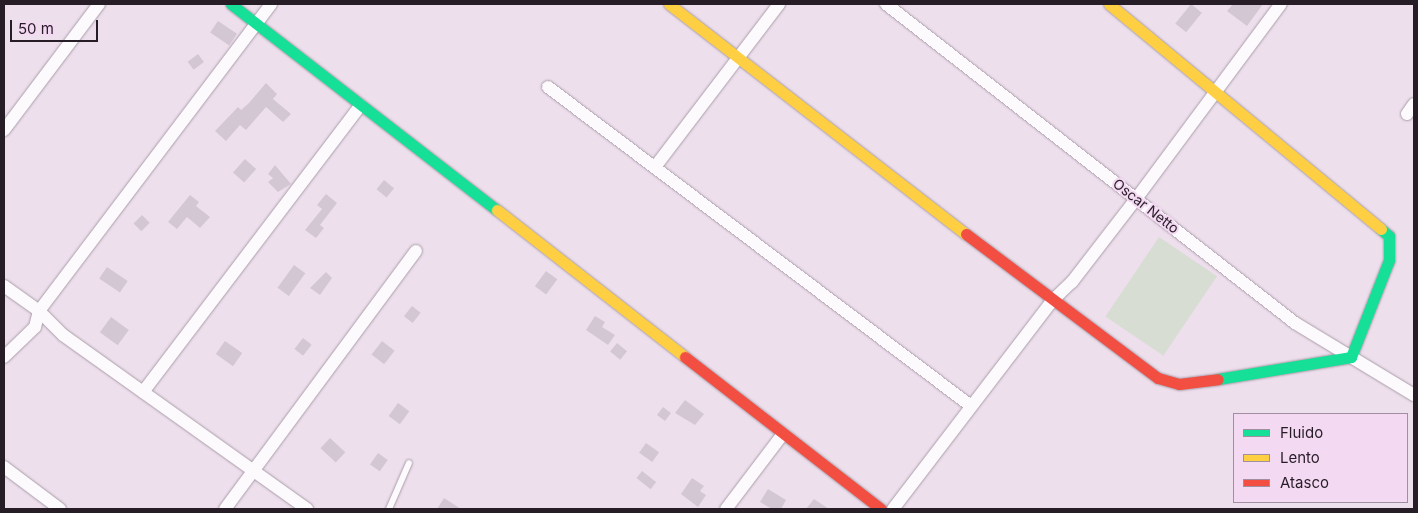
<!DOCTYPE html>
<html>
<head>
<meta charset="utf-8">
<style>
  body { margin:0 }
  #map { position:relative; width:1418px; height:513px; overflow:hidden; background:#eedfed; font-family:Inter,sans-serif }
  div>[style] { position:absolute }
  .green>* { inset:0; background:#d8ddd4; transform-origin:0 0 }
  .building>* { inset:0; background:#d4c7d4; transform-origin:0 0 }
  .roads { filter:drop-shadow(0 0 1px #a99ea9) drop-shadow(0 0 1px #a99ea9) }
  .lane>* { height:6px; margin:-3px; padding:0 3px; transform-origin:3px; border-radius:3px; background:#fcfafc }
  .street>* { height:12px; margin:-6px; padding:0 6px; transform-origin:6px; border-radius:6px; background:#fcfafc }
  .fast>* { height:11px; margin:-5.5px; padding:0 5.5px; transform-origin:5.5px; border-radius:5.5px; background:#16e098 }
  .slow>* { height:11px; margin:-5.5px; padding:0 5.5px; transform-origin:5.5px; border-radius:5.5px; background:#ffcf43 }
  .jam>* { height:11px; margin:-5.5px; padding:0 5.5px; transform-origin:5.5px; border-radius:5.5px; background:#f24e42 }
  span { translate:-50% -50%; white-space:nowrap; text-align:center; line-height:1.15; -webkit-text-stroke:4px #f4d9f3; paint-order:stroke }
  .street-label { font-size:14px; color:#271d27 }
  .frame { position:absolute; inset:0; border:5px solid #271d27; pointer-events:none }
  .legend { position:absolute; left:1233px; top:413px; width:175px; height:90px; box-sizing:border-box; background:#f4d9f3; border:1px solid #a28ea1; margin:0; padding:6px 9px; list-style:none; font-size:15px; color:#271d27 }
  .legend li { display:flex; align-items:center; gap:10px; height:25px }
  .legend b { width:25px; border:1px solid #a28ea1 }
  .scale { position:absolute; left:10px; top:20px; width:88px; height:22px; box-sizing:border-box; border:2px solid #271d27; border-top:0; padding-left:6px; font-size:15px; line-height:18px; white-space:nowrap; color:#271d27; -webkit-text-stroke:4px #f4d9f3; paint-order:stroke }
</style>
</head>
<body>
<div id="map">
  <div class="green">
    <div style="left:1159px;top:237px;width:70px;height:96px;rotate:34deg"></div>
  </div>
  <div class="building">
    <div style="left:1191px;top:4px;width:14px;height:25px;rotate:39deg"></div>
    <div style="clip-path:polygon(1233px 4px,1263px 4px,1247px 26px,1227px 11px)"></div>
    <div style="left:218px;top:21px;width:23px;height:14px;rotate:34deg"></div>
    <div style="left:198px;top:54px;width:10px;height:13px;rotate:53deg"></div>
    <div style="clip-path:polygon(266px 83px,277px 94px,273px 99px,291px 114px,283px 122px,266px 107px,246px 130px,240px 125px,226px 141px,215px 131px,238px 107px,241px 110px,248px 104px)"></div>
    <div style="left:245px;top:159px;width:15px;height:18px;rotate:42deg"></div>
    <div style="clip-path:polygon(275px 165px,291px 184px,278px 192px,268px 182px,273px 178px,268px 174px)"></div>
    <div style="left:384px;top:180px;width:13px;height:12px;rotate:39deg"></div>
    <div style="clip-path:polygon(326px 194px,337px 203px,320px 225px,324px 228px,316px 238px,305px 230px,322px 209px,317px 205px)"></div>
    <div style="clip-path:polygon(190px 195px,199px 202px,196px 206px,210px 217px,200px 228px,187px 217px,177px 229px,168px 222px)"></div>
    <div style="left:142px;top:215px;width:11px;height:12px;rotate:45deg"></div>
    <div style="left:294px;top:265px;width:14px;height:28px;rotate:36deg"></div>
    <div style="left:107px;top:267px;width:25px;height:14px;rotate:34deg"></div>
    <div style="left:546px;top:271px;width:14px;height:19px;rotate:36deg"></div>
    <div style="clip-path:polygon(326px 272px,332px 278px,320px 295px,310px 288px)"></div>
    <div style="left:412px;top:306px;width:11px;height:13px;rotate:38deg"></div>
    <div style="clip-path:polygon(595px 316px,605px 322px,602px 327px,615px 335px,608px 345px,586px 330px)"></div>
    <div style="left:111px;top:317px;width:22px;height:19px;rotate:36deg"></div>
    <div style="left:303px;top:338px;width:11px;height:14px;rotate:38deg"></div>
    <div style="left:225px;top:341px;width:21px;height:16px;rotate:35deg"></div>
    <div style="left:382px;top:341px;width:16px;height:17px;rotate:38deg"></div>
    <div style="left:617px;top:343px;width:13px;height:11px;rotate:39deg"></div>
    <div style="clip-path:polygon(685px 400px,704px 414px,695px 425px,675px 413px)"></div>
    <div style="left:398px;top:403px;width:14px;height:16px;rotate:36deg"></div>
    <div style="left:663px;top:407px;width:10px;height:10px;rotate:37deg"></div>
    <div style="left:330px;top:438px;width:21px;height:14px;rotate:43deg"></div>
    <div style="left:646px;top:443px;width:16px;height:12px;rotate:35deg"></div>
    <div style="left:378px;top:453px;width:12px;height:14px;rotate:35deg"></div>
    <div style="left:642px;top:471px;width:18px;height:9px;rotate:38deg"></div>
    <div style="clip-path:polygon(692px 478px,704px 486px,700px 491px,706px 495px,698px 507px,681px 494px)"></div>
    <div style="clip-path:polygon(768px 489px,786px 500px,781px 509px,772px 509px,760px 502px)"></div>
    <div style="clip-path:polygon(444px 498px,461px 509px,437px 509px)"></div>
    <div style="clip-path:polygon(814px 499px,829px 509px,806px 509px)"></div>
  </div>
  <div class="roads">
    <div class="lane">
      <div style="left:389px;top:509px;width:50px;rotate:-66.5deg"></div>
    </div>
    <div class="street">
      <div style="left:886px;top:4px;width:519px;rotate:37.95deg"></div>
      <div style="left:1295px;top:323px;width:139px;rotate:31.2deg"></div>
      <div style="left:548px;top:87px;width:530px;rotate:37.02deg"></div>
      <div style="left:1407px;top:114px;width:12px;rotate:-55deg"></div>
      <div style="left:4px;top:130px;width:158px;rotate:-53deg"></div>
      <div style="left:655px;top:167px;width:205px;rotate:-52.7deg"></div>
      <div style="left:4px;top:286px;width:43px;rotate:35.5deg"></div>
      <div style="left:39px;top:311px;width:34px;rotate:45deg"></div>
      <div style="left:63px;top:335px;width:300px;rotate:35.5deg"></div>
      <div style="left:4px;top:357px;width:43px;rotate:-44.1deg"></div>
      <div style="left:35px;top:327px;width:16px;rotate:-76deg"></div>
      <div style="left:39px;top:311px;width:385px;rotate:-52.9deg"></div>
      <div style="left:143px;top:392px;width:360px;rotate:-52.8deg"></div>
      <div style="left:4px;top:467px;width:70px;rotate:36.9deg"></div>
      <div style="left:225px;top:509px;width:321px;rotate:-53.5deg"></div>
      <div style="left:726px;top:509px;width:94px;rotate:-52.8deg"></div>
      <div style="left:893px;top:509px;width:262px;rotate:-52.6deg"></div>
      <div style="left:1052px;top:301px;width:28px;rotate:-44deg"></div>
      <div style="left:1072px;top:282px;width:105px;rotate:-52.4deg"></div>
      <div style="left:1136px;top:199px;width:243px;rotate:-53.4deg"></div>
    </div>
    <div class="fast">
      <div style="left:231px;top:4px;width:336px;rotate:37.8deg"></div>
      <div style="left:1218px;top:379px;width:135px;rotate:-9.4deg"></div>
      <div style="left:1351px;top:357px;width:104px;rotate:-68.6deg"></div>
      <div style="left:1389px;top:260px;width:24px;rotate:-90deg"></div>
      <div style="left:1389px;top:236px;width:11px;rotate:-139deg"></div>
    </div>
    <div class="slow">
      <div style="left:669px;top:4px;width:376px;rotate:37.8deg"></div>
      <div style="left:1109px;top:4px;width:353px;rotate:39.6deg"></div>
      <div style="left:497px;top:210px;width:239px;rotate:38deg"></div>
    </div>
    <div class="jam">
      <div style="left:966px;top:234px;width:240px;rotate:36.9deg"></div>
      <div style="left:1158px;top:378px;width:22px;rotate:16deg"></div>
      <div style="left:1179px;top:384px;width:39px;rotate:-7deg"></div>
      <div style="left:685px;top:357px;width:248px;rotate:37.8deg"></div>
    </div>
  </div>
  <div class="street-label">
    <span style="left:1146px;top:206px;rotate:38deg">Oscar Netto</span>
  </div>
  <div class="frame"></div>
  <ul class="legend">
  <li><b style="height:6px;background:#16e098"></b>Fluido</li>
  <li><b style="height:6px;background:#ffcf43"></b>Lento</li>
  <li><b style="height:6px;background:#f24e42"></b>Atasco</li>
  </ul>
  <div class="scale">50 m</div>
</div>
</body>
</html>
